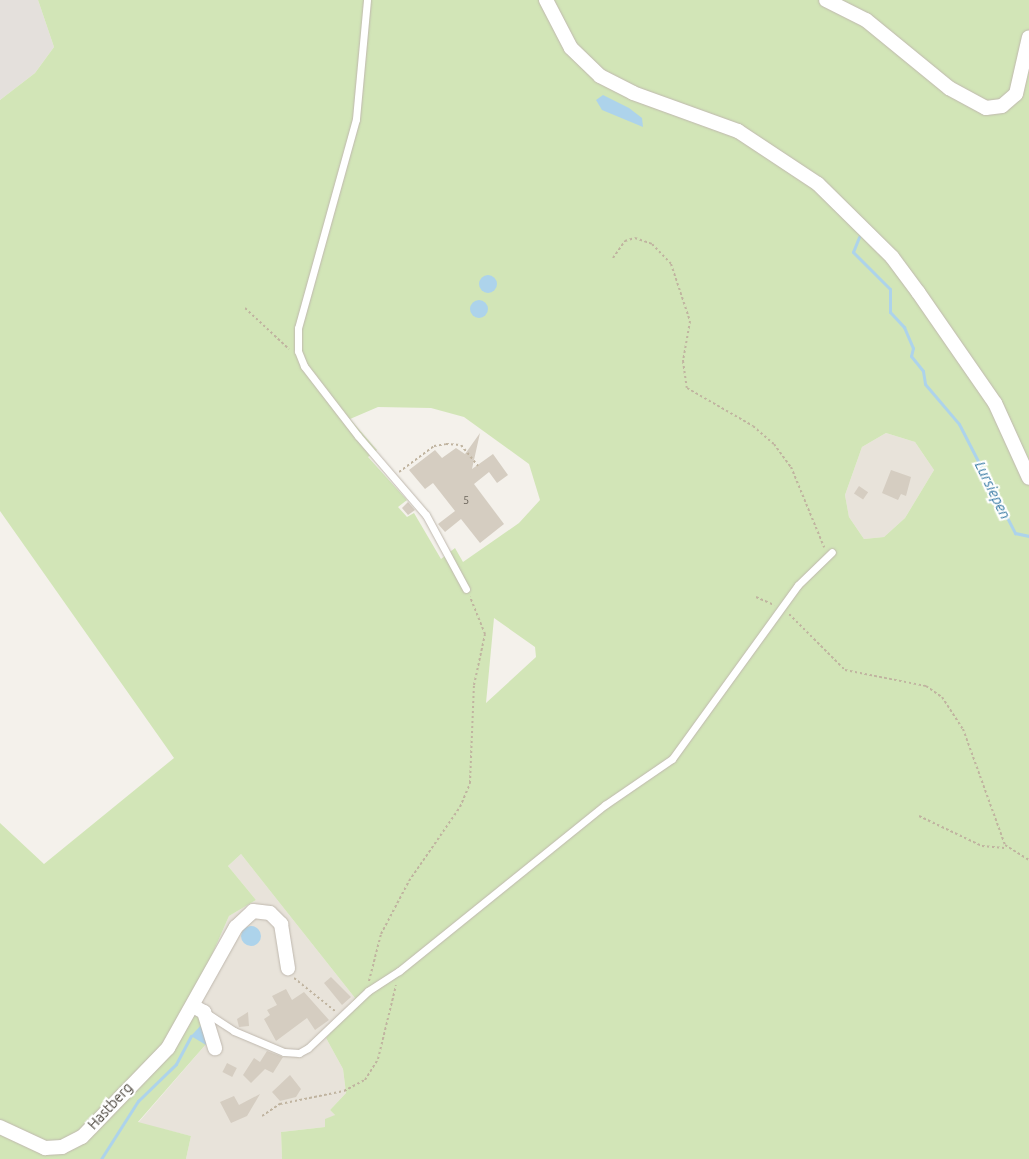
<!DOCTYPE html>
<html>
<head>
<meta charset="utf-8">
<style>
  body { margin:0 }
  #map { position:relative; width:1029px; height:1159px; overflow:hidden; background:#f4f1eb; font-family:Ubuntu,sans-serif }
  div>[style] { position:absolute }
  .residential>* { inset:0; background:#e8e3da }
  .industrial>* { inset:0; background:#e4e0dc }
  .green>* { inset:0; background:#d2e5b7 }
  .water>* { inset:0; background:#add3eb }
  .round { border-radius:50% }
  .stream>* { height:3px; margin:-1.5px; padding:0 1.5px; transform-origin:1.5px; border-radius:1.5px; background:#add3eb }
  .building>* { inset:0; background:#d5cdc1; transform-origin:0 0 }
  .path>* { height:2px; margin-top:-1px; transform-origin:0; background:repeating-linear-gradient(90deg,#c0b4a0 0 2.5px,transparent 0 5px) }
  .roads { filter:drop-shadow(0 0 1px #bfb8ae) drop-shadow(0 0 1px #bfb8ae) }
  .service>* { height:7px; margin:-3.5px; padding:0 3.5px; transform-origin:3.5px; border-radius:3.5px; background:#fff }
  .minor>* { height:14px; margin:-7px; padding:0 7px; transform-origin:7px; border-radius:7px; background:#fff }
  span { translate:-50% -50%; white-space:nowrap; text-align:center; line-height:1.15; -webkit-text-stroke:4.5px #fff; paint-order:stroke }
  .number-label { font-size:11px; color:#6b655b }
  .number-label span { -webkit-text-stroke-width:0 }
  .street-label { font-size:14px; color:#484239 }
  .water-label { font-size:15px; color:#387aa4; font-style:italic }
</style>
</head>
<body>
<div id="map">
  <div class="residential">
    <div style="clip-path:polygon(886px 433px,915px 442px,934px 470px,905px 518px,884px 537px,864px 539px,849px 517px,845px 495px,862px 447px)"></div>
    <div style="clip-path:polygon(241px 854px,355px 998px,326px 1038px,343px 1069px,346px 1093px,330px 1110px,335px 1115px,325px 1127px,281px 1132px,282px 1159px,186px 1159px,191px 1136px,138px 1123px,207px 1043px,194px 996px,229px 916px,256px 900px,228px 866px)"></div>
  </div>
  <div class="industrial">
    <div style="clip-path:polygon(0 0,38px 0,54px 47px,35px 73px,0 100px)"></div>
  </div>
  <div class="green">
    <div style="clip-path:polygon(evenodd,38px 0,1029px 0,1029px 1159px,282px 1159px,281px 1132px,325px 1127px,325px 1119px,335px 1115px,330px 1110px,346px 1093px,343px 1069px,326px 1038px,355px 998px,241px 854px,228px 866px,256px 900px,229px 916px,194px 996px,207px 1043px,138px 1122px,191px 1136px,186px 1159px,0 1159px,0 823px,44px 864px,174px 758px,0 511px,0 100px,35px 73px,54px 47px,38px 0,378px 407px,431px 408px,464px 417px,529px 464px,540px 500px,519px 523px,463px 562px,455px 548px,441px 559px,414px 513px,407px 517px,398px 507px,407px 500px,368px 457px,377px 450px,350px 419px,378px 407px,38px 0,886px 433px,915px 442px,934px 470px,905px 518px,884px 537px,864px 539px,849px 517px,845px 495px,862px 447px,886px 433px,38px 0,494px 618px,535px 647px,536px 657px,486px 703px,494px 618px)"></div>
  </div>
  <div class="water">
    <div style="clip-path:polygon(603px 95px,629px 108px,642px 118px,643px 127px,602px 110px,596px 100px)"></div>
    <div class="round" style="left:479px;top:275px;width:18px;height:18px"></div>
    <div class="round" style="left:470px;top:300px;width:18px;height:18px"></div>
    <div class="round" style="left:241px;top:926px;width:20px;height:20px"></div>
    <div style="clip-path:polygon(202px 1024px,207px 1043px,206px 1045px,191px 1036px)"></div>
  </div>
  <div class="stream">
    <div style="left:859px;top:237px;width:16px;rotate:112deg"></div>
    <div style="left:853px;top:252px;width:52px;rotate:45deg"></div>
    <div style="left:890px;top:289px;width:23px;rotate:90deg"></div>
    <div style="left:890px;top:312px;width:21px;rotate:47deg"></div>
    <div style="left:904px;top:327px;width:23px;rotate:67deg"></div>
    <div style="left:913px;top:348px;width:8px;rotate:104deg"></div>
    <div style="left:911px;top:356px;width:19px;rotate:51deg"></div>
    <div style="left:923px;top:371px;width:13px;rotate:81deg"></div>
    <div style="left:925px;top:384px;width:52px;rotate:49.6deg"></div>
    <div style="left:959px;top:424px;width:123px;rotate:62.8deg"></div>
    <div style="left:1015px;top:533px;width:14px;rotate:12deg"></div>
    <div style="left:101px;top:1159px;width:69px;rotate:-57.5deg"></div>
    <div style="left:138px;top:1101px;width:53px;rotate:-44.2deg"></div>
    <div style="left:176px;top:1064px;width:32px;rotate:-62deg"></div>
  </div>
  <div class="building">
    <div style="clip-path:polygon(480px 433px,472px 469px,493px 454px,508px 475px,497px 483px,489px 472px,474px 484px,504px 524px,480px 543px,461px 519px,445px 532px,438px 524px,455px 511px,433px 483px,425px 489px,409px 470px,435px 450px,442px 458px,456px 448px,465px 454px)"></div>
    <div style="clip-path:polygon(891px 470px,911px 477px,906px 496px,901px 494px,898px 500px,882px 493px)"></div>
    <div style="left:859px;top:486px;width:11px;height:9px;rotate:34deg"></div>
    <div style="clip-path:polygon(408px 502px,415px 510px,408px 515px,402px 508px)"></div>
    <div style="clip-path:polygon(331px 977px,351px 997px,342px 1005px,324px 983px)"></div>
    <div style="clip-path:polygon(286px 989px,292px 1000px,304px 992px,329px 1020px,315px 1030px,307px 1018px,276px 1041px,264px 1019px,270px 1015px,267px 1010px,277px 1005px,272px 996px)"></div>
    <div style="clip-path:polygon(248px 1012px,249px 1026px,239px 1027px,237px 1019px)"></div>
    <div style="clip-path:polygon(267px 1051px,283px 1057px,273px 1073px,265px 1069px,251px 1083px,243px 1075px,254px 1058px,260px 1062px)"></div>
    <div style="left:227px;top:1063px;width:11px;height:10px;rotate:27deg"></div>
    <div style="clip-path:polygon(290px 1075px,301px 1089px,296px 1097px,280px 1101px,272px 1092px)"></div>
    <div style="clip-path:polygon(260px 1094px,247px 1116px,231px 1123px,220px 1102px,234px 1096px,239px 1105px)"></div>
  </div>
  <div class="path">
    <div style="left:613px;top:258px;width:21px;rotate:-55deg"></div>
    <div style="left:625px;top:241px;width:10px;rotate:-17deg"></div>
    <div style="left:635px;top:238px;width:18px;rotate:19deg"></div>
    <div style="left:652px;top:244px;width:28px;rotate:46deg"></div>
    <div style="left:671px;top:264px;width:60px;rotate:71.6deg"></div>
    <div style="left:690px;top:321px;width:41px;rotate:99.9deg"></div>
    <div style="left:683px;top:361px;width:27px;rotate:82deg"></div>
    <div style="left:687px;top:388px;width:76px;rotate:29.9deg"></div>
    <div style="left:753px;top:426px;width:28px;rotate:41deg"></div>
    <div style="left:774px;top:444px;width:29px;rotate:54deg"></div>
    <div style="left:791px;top:467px;width:87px;rotate:67.6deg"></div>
    <div style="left:245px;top:308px;width:60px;rotate:43deg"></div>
    <div style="left:399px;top:472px;width:44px;rotate:-36.6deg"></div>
    <div style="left:434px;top:446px;width:12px;rotate:-9deg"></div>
    <div style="left:446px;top:444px;width:15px;rotate:4deg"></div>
    <div style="left:461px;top:445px;width:27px;rotate:51deg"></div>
    <div style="left:756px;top:597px;width:20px;rotate:24deg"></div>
    <div style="left:789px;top:614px;width:79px;rotate:45deg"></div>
    <div style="left:845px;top:670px;width:83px;rotate:11.2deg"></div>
    <div style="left:926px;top:686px;width:19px;rotate:35deg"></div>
    <div style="left:942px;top:697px;width:38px;rotate:57deg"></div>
    <div style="left:963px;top:729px;width:123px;rotate:70.1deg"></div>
    <div style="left:1005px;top:845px;width:28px;rotate:32deg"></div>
    <div style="left:919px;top:816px;width:70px;rotate:25.5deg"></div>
    <div style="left:982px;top:846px;width:25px;rotate:5deg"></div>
    <div style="left:294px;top:978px;width:53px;rotate:38.8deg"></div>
    <div style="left:369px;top:981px;width:49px;rotate:-75.7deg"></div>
    <div style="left:381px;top:934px;width:60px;rotate:-62.2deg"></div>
    <div style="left:409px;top:881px;width:90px;rotate:-55.4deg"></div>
    <div style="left:460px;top:807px;width:26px;rotate:-67deg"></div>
    <div style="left:470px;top:783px;width:98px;rotate:-87.7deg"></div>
    <div style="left:474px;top:685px;width:52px;rotate:-77.8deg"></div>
    <div style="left:485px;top:634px;width:40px;rotate:-112deg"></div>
    <div style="left:262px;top:1116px;width:22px;rotate:-34deg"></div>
    <div style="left:280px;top:1104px;width:65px;rotate:-11.5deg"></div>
    <div style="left:344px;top:1091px;width:24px;rotate:-28deg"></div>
    <div style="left:365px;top:1080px;width:25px;rotate:-58deg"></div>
    <div style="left:378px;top:1059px;width:76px;rotate:-76.3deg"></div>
  </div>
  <div class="roads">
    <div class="service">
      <div style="left:367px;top:0;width:120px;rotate:95.3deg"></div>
      <div style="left:356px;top:119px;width:217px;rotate:105.5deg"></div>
      <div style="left:298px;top:328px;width:23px;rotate:90deg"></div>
      <div style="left:298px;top:351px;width:16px;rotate:68deg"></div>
      <div style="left:304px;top:366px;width:88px;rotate:52.4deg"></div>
      <div style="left:358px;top:436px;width:104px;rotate:49.3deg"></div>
      <div style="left:426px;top:515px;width:84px;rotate:61.6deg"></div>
      <div style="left:205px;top:1012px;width:35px;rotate:33deg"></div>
      <div style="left:234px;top:1031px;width:54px;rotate:22.8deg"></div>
      <div style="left:284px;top:1052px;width:15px;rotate:4deg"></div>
      <div style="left:299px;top:1053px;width:10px;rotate:-29deg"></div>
      <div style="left:308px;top:1048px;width:83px;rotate:-43.5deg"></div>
      <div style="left:368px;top:991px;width:37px;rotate:-33deg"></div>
      <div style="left:399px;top:971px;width:265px;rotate:-38.9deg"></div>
      <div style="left:605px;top:805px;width:81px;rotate:-34.5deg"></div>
      <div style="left:672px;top:759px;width:215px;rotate:-54.1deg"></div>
      <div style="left:798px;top:585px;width:47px;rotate:-44.1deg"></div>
    </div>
    <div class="minor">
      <div style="left:546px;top:0;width:54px;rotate:62.5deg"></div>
      <div style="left:571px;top:48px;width:40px;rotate:44deg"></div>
      <div style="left:600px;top:76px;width:37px;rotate:27deg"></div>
      <div style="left:633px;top:93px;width:112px;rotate:19.9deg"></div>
      <div style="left:738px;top:131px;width:96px;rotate:33.5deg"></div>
      <div style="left:818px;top:184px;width:104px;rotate:44.6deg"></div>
      <div style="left:892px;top:257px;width:44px;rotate:53.4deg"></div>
      <div style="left:918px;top:292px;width:135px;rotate:55.3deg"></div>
      <div style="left:995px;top:403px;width:82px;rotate:65.6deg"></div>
      <div style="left:826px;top:0;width:45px;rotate:26.6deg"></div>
      <div style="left:866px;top:20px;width:107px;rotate:39.3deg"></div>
      <div style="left:949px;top:88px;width:42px;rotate:28.4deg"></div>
      <div style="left:986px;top:108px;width:16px;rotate:-7deg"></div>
      <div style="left:1002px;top:106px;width:18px;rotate:-41deg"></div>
      <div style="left:1016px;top:94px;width:58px;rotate:-77.2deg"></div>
      <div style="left:193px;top:1006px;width:13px;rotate:29deg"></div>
      <div style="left:204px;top:1012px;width:38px;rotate:73deg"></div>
      <div style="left:0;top:1127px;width:50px;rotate:25deg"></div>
      <div style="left:45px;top:1148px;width:17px;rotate:-3deg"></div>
      <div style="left:62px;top:1147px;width:22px;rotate:-27deg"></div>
      <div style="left:82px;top:1137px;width:124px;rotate:-46deg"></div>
      <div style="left:168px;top:1048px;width:139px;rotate:-60.7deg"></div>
      <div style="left:236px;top:927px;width:23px;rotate:-43deg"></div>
      <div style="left:253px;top:911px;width:17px;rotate:7deg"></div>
      <div style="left:270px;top:913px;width:16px;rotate:45deg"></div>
      <div style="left:281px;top:924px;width:45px;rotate:81deg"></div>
    </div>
  </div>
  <div class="number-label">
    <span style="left:466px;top:500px">5</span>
  </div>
  <div class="street-label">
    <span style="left:110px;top:1106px;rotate:-47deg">Hastberg</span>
  </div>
  <div class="water-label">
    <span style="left:993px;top:490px;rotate:64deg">Lursiepen</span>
  </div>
</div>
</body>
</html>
